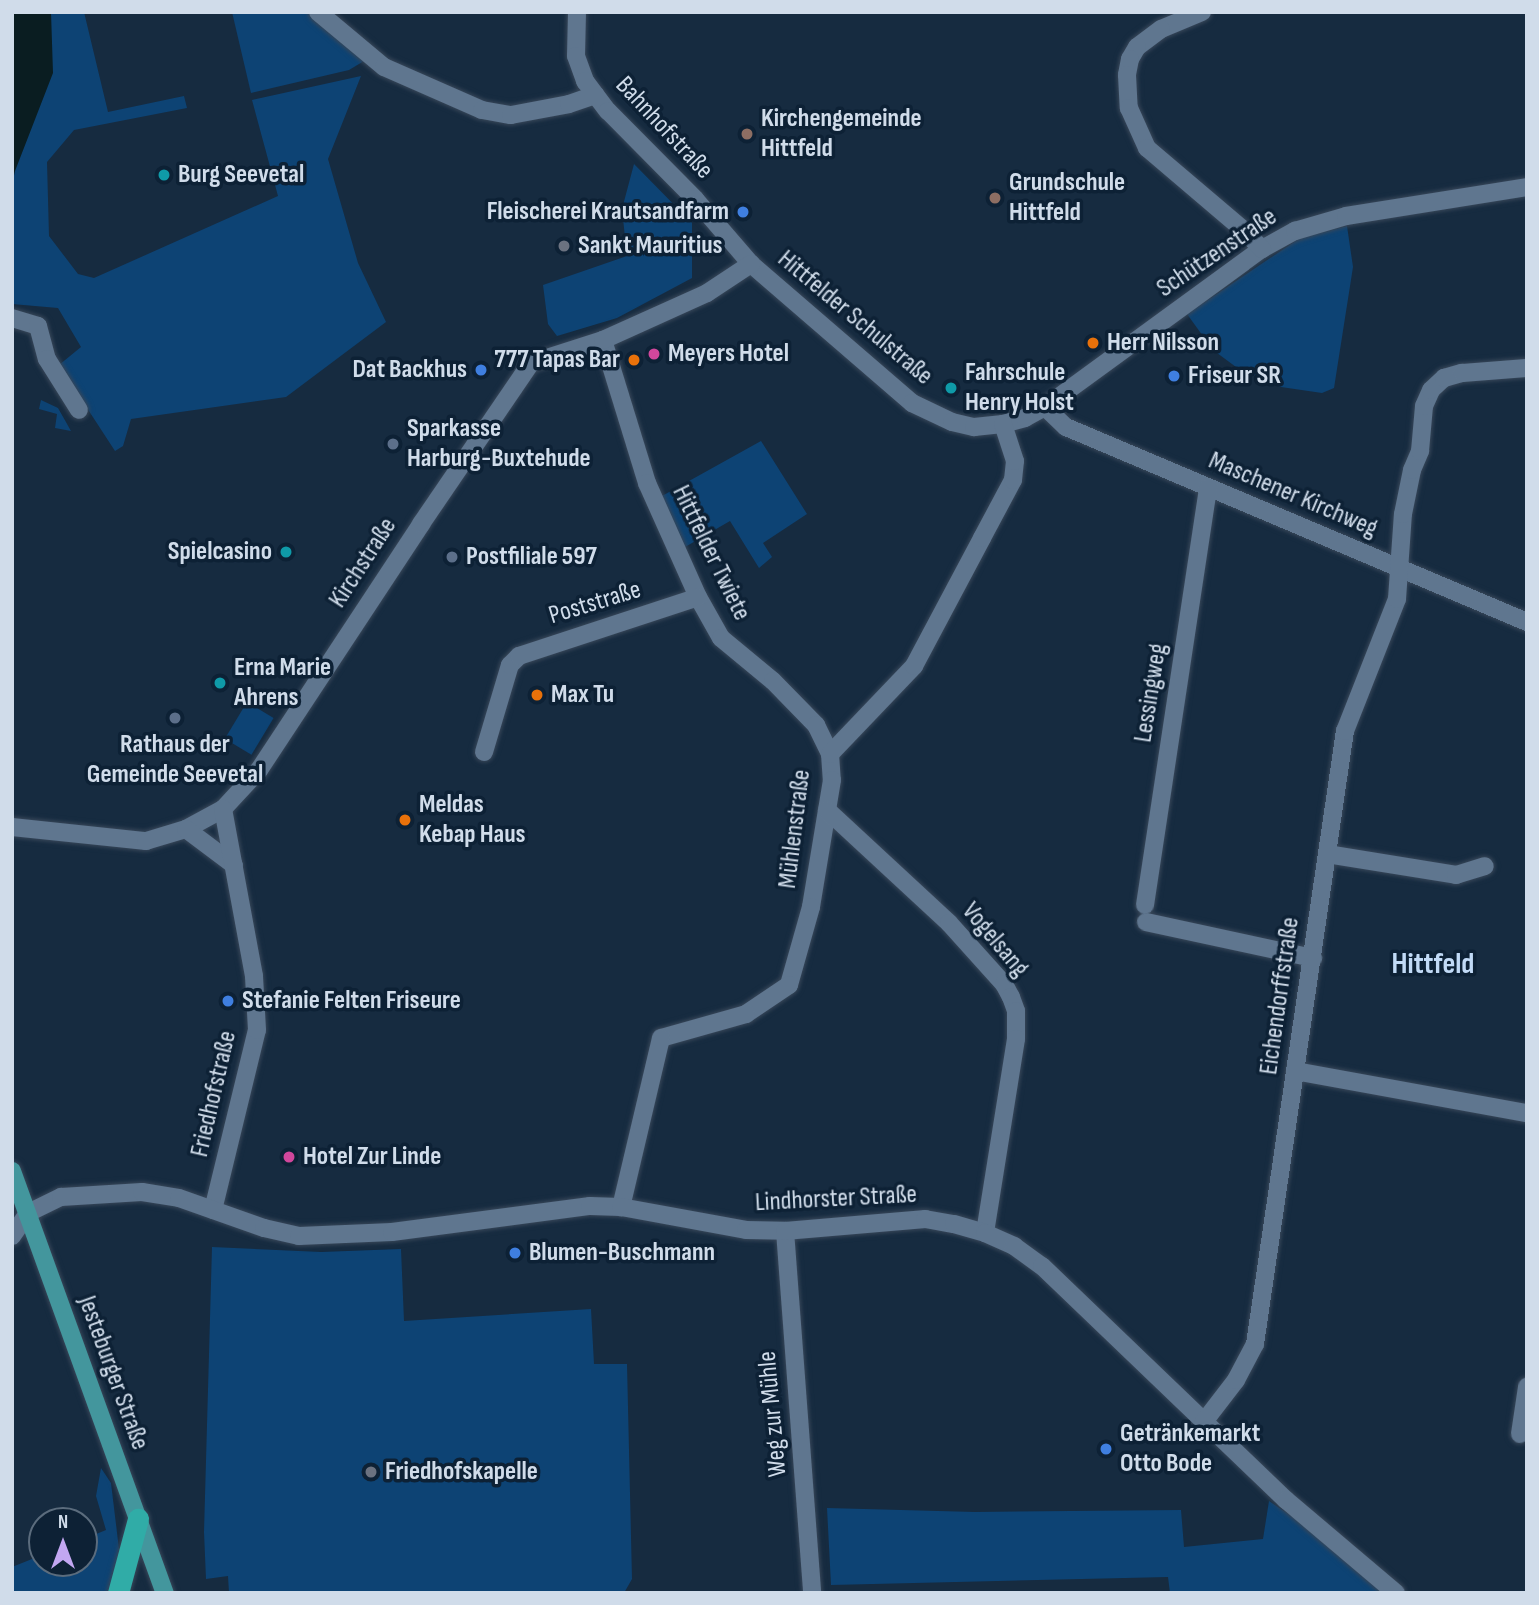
<!DOCTYPE html>
<html>
<head>
<meta charset="utf-8">
<style>
  body { margin:0 }
  #map { position:relative; width:1539px; height:1605px; overflow:hidden; background:#162b40; font-family:"Sofia Sans Condensed",sans-serif }
  div>[style] { position:absolute }
  .green>* { inset:0; background:#0d4374; transform-origin:0 0 }
  .water>* { inset:0; background:#0a1d21 }
  .roads { filter:drop-shadow(0 0 2px #384759) drop-shadow(0 0 2px #384759) }
  .minor>* { height:18px; margin:-9px; padding:0 9px; transform-origin:9px; border-radius:9px; background:#5f768f }
  .major>* { height:18px; margin:-9px; padding:0 9px; transform-origin:9px; border-radius:9px; background:#43969d }
  .highway>* { height:21px; margin:-10.5px; padding:0 10.5px; transform-origin:10.5px; border-radius:10.5px; background:#30aca7 }
  .dots>* { width:19px; height:19px; translate:-50% -50%; box-sizing:border-box; border:4px solid #0d2135; border-radius:50% }
  span { translate:-50% -50%; white-space:nowrap; text-align:center; line-height:1.15; -webkit-text-stroke:7px #0d2135; paint-order:stroke }
  .poi-label { font-size:26px; color:#d0dcea; font-weight:700 }
  .left { translate:0 -50%; text-align:left }
  .right { translate:-100% -50%; text-align:right }
  .street-label { font-size:26px; color:#d0dcea }
  .quarter-label { font-size:30px; color:#c1daf6; font-weight:700 }
  .frame { position:absolute; inset:0; border:14px solid #d0dcea; pointer-events:none }
  .north { position:absolute; left:28px; top:1507px; width:70px; height:70px; box-sizing:border-box; background:#0d2135; border:2px solid #5b6c7d; border-radius:50%; rotate:0deg; font-size:19px; font-weight:700; line-height:28px; text-align:center; color:#d0dcea }
  .north::after { content:''; display:block; margin:auto; width:24px; height:32px; background:#c2a7f2; clip-path:polygon(50% 0,100% 100%,50% 72%,0 100%) }
</style>
</head>
<body>
<div id="map">
  <div class="green">
    <div style="clip-path:polygon(12px 12px,84px 12px,108px 112px,184px 96px,187px 108px,74px 130px,47px 162px,49px 236px,78px 274px,94px 278px,278px 196px,252px 100px,361px 76px,328px 159px,358px 263px,386px 322px,286px 397px,131px 419px,123px 446px,115px 451px,59px 365px,81px 347px,58px 308px,12px 304px)"></div>
    <div style="clip-path:polygon(232px 12px,312px 12px,364px 61px,349px 70px,251px 93px)"></div>
    <div style="clip-path:polygon(634px 164px,692px 223px,692px 278px,617px 318px,557px 336px,548px 324px,543px 285px,627px 256px,622px 209px)"></div>
    <div style="clip-path:polygon(1347px 226px,1353px 267px,1334px 388px,1322px 393px,1281px 387px,1236px 367px,1213px 350px,1187px 314px,1300px 238px)"></div>
    <div style="clip-path:polygon(41px 400px,58px 408px,71px 431px,55px 428px,57px 414px,39px 409px)"></div>
    <div style="clip-path:polygon(761px 441px,807px 514px,763px 543px,772px 557px,759px 568px,730px 521px,685px 547px,662px 496px)"></div>
    <div style="left:247px;top:702px;width:31px;height:43px;rotate:31deg"></div>
    <div style="clip-path:polygon(212px 1247px,321px 1252px,401px 1249px,404px 1321px,591px 1309px,594px 1364px,627px 1364px,632px 1579px,624px 1593px,229px 1593px,228px 1576px,206px 1579px,204px 1532px)"></div>
    <div style="clip-path:polygon(101px 1468px,111px 1483px,119px 1549px,117px 1571px,108px 1593px,12px 1593px,12px 1567px,42px 1555px,42px 1563px,84px 1563px,84px 1539px,106px 1530px,96px 1496px)"></div>
    <div style="clip-path:polygon(1269px 1501px,1293px 1517px,1387px 1593px,1170px 1593px,1168px 1577px,831px 1585px,827px 1508px,975px 1512px,1181px 1510px,1184px 1547px,1263px 1539px)"></div>
  </div>
  <div class="water">
    <div style="clip-path:polygon(12px 12px,51px 12px,53px 73px,15px 171px,12px 185px)"></div>
  </div>
  <div class="roads">
    <div class="minor">
      <div style="left:318px;top:12px;width:86px;rotate:39.8deg"></div>
      <div style="left:384px;top:67px;width:107px;rotate:23.7deg"></div>
      <div style="left:482px;top:110px;width:29px;rotate:10deg"></div>
      <div style="left:511px;top:115px;width:59px;rotate:-10.7deg"></div>
      <div style="left:569px;top:104px;width:28px;rotate:-19deg"></div>
      <div style="left:577px;top:12px;width:44px;rotate:91.3deg"></div>
      <div style="left:576px;top:56px;width:27px;rotate:70deg"></div>
      <div style="left:585px;top:81px;width:38px;rotate:53deg"></div>
      <div style="left:608px;top:111px;width:124px;rotate:45.3deg"></div>
      <div style="left:695px;top:199px;width:86px;rotate:49.3deg"></div>
      <div style="left:751px;top:264px;width:213px;rotate:40.8deg"></div>
      <div style="left:912px;top:403px;width:44px;rotate:25.4deg"></div>
      <div style="left:952px;top:422px;width:23px;rotate:13deg"></div>
      <div style="left:974px;top:427px;width:29px;rotate:-6deg"></div>
      <div style="left:1003px;top:424px;width:23px;rotate:-15deg"></div>
      <div style="left:1025px;top:418px;width:23px;rotate:-29deg"></div>
      <div style="left:1045px;top:407px;width:268px;rotate:-36.1deg"></div>
      <div style="left:1262px;top:249px;width:38px;rotate:-29deg"></div>
      <div style="left:1295px;top:231px;width:53px;rotate:-16.4deg"></div>
      <div style="left:1346px;top:216px;width:183px;rotate:-9.1deg"></div>
      <div style="left:1202px;top:12px;width:44px;rotate:157.5deg"></div>
      <div style="left:1161px;top:29px;width:30px;rotate:143deg"></div>
      <div style="left:1137px;top:47px;width:14px;rotate:120deg"></div>
      <div style="left:1130px;top:59px;width:16px;rotate:101deg"></div>
      <div style="left:1127px;top:75px;width:33px;rotate:87deg"></div>
      <div style="left:1129px;top:108px;width:44px;rotate:65.8deg"></div>
      <div style="left:1147px;top:148px;width:123px;rotate:40.4deg"></div>
      <div style="left:1241px;top:228px;width:30px;rotate:45deg"></div>
      <div style="left:12px;top:318px;width:27px;rotate:17deg"></div>
      <div style="left:38px;top:326px;width:34px;rotate:75deg"></div>
      <div style="left:47px;top:359px;width:60px;rotate:57.9deg"></div>
      <div style="left:603px;top:340px;width:150px;rotate:72.9deg"></div>
      <div style="left:647px;top:483px;width:125px;rotate:65.9deg"></div>
      <div style="left:698px;top:597px;width:47px;rotate:60.7deg"></div>
      <div style="left:721px;top:638px;width:67px;rotate:39.6deg"></div>
      <div style="left:773px;top:681px;width:62px;rotate:45.7deg"></div>
      <div style="left:816px;top:725px;width:32px;rotate:64deg"></div>
      <div style="left:830px;top:754px;width:26px;rotate:86deg"></div>
      <div style="left:832px;top:780px;width:129px;rotate:99.4deg"></div>
      <div style="left:811px;top:907px;width:81px;rotate:105.8deg"></div>
      <div style="left:789px;top:985px;width:52px;rotate:146deg"></div>
      <div style="left:746px;top:1014px;width:88px;rotate:164.2deg"></div>
      <div style="left:661px;top:1038px;width:174px;rotate:103.3deg"></div>
      <div style="left:1045px;top:407px;width:29px;rotate:44deg"></div>
      <div style="left:1066px;top:427px;width:501px;rotate:22.93deg"></div>
      <div style="left:484px;top:752px;width:91px;rotate:-73.4deg"></div>
      <div style="left:510px;top:665px;width:13px;rotate:-45deg"></div>
      <div style="left:519px;top:656px;width:188px;rotate:-18.2deg"></div>
      <div style="left:830px;top:754px;width:122px;rotate:-46.3deg"></div>
      <div style="left:914px;top:666px;width:145px;rotate:-62deg"></div>
      <div style="left:982px;top:538px;width:66px;rotate:-61.9deg"></div>
      <div style="left:1013px;top:480px;width:19px;rotate:-84deg"></div>
      <div style="left:1015px;top:461px;width:39px;rotate:-108deg"></div>
      <div style="left:827px;top:810px;width:166px;rotate:42.8deg"></div>
      <div style="left:949px;top:923px;width:82px;rotate:48deg"></div>
      <div style="left:1004px;top:984px;width:15px;rotate:62deg"></div>
      <div style="left:1011px;top:997px;width:15px;rotate:70deg"></div>
      <div style="left:1016px;top:1011px;width:28px;rotate:90deg"></div>
      <div style="left:1016px;top:1039px;width:196px;rotate:99.1deg"></div>
      <div style="left:12px;top:827px;width:135px;rotate:6deg"></div>
      <div style="left:146px;top:841px;width:42px;rotate:-16.7deg"></div>
      <div style="left:186px;top:829px;width:42px;rotate:-28.4deg"></div>
      <div style="left:223px;top:809px;width:53px;rotate:-47.3deg"></div>
      <div style="left:259px;top:770px;width:295px;rotate:-56.6deg"></div>
      <div style="left:421px;top:524px;width:195px;rotate:-55.7deg"></div>
      <div style="left:531px;top:363px;width:76px;rotate:-17.7deg"></div>
      <div style="left:603px;top:340px;width:114px;rotate:-24.3deg"></div>
      <div style="left:707px;top:293px;width:53px;rotate:-33.4deg"></div>
      <div style="left:186px;top:829px;width:60px;rotate:36.9deg"></div>
      <div style="left:1327px;top:854px;width:131px;rotate:9.2deg"></div>
      <div style="left:1456px;top:875px;width:30px;rotate:-17deg"></div>
      <div style="left:1145px;top:905px;width:422px;rotate:-81.4deg"></div>
      <div style="left:1146px;top:922px;width:171px;rotate:12.2deg"></div>
      <div style="left:1295px;top:1071px;width:236px;rotate:10.3deg"></div>
      <div style="left:213px;top:1210px;width:185px;rotate:-76.3deg"></div>
      <div style="left:257px;top:1030px;width:54px;rotate:-93.2deg"></div>
      <div style="left:254px;top:976px;width:170px;rotate:-100.5deg"></div>
      <div style="left:785px;top:1231px;width:363px;rotate:85.7deg"></div>
      <div style="left:12px;top:1236px;width:28px;rotate:-55deg"></div>
      <div style="left:28px;top:1213px;width:37px;rotate:-26deg"></div>
      <div style="left:61px;top:1197px;width:81px;rotate:-3.5deg"></div>
      <div style="left:142px;top:1192px;width:37px;rotate:9deg"></div>
      <div style="left:179px;top:1198px;width:90px;rotate:19.4deg"></div>
      <div style="left:264px;top:1228px;width:36px;rotate:13deg"></div>
      <div style="left:299px;top:1236px;width:93px;rotate:-2.5deg"></div>
      <div style="left:392px;top:1232px;width:200px;rotate:-7.5deg"></div>
      <div style="left:590px;top:1206px;width:31px;rotate:2deg"></div>
      <div style="left:621px;top:1207px;width:127px;rotate:10.4deg"></div>
      <div style="left:746px;top:1230px;width:39px;rotate:1deg"></div>
      <div style="left:785px;top:1231px;width:141px;rotate:-4.9deg"></div>
      <div style="left:925px;top:1219px;width:29px;rotate:10deg"></div>
      <div style="left:954px;top:1224px;width:32px;rotate:16deg"></div>
      <div style="left:985px;top:1233px;width:32px;rotate:24deg"></div>
      <div style="left:1014px;top:1246px;width:34px;rotate:36deg"></div>
      <div style="left:1042px;top:1266px;width:338px;rotate:43.8deg"></div>
      <div style="left:1286px;top:1500px;width:144px;rotate:40.2deg"></div>
      <div style="left:1203px;top:1423px;width:54px;rotate:-52.5deg"></div>
      <div style="left:1236px;top:1380px;width:41px;rotate:-62.2deg"></div>
      <div style="left:1255px;top:1344px;width:620px;rotate:-81.65deg"></div>
      <div style="left:1345px;top:731px;width:142px;rotate:-68.5deg"></div>
      <div style="left:1397px;top:599px;width:85px;rotate:-86deg"></div>
      <div style="left:1403px;top:514px;width:45px;rotate:-78.4deg"></div>
      <div style="left:1412px;top:470px;width:21px;rotate:-67deg"></div>
      <div style="left:1420px;top:451px;width:45px;rotate:-84.9deg"></div>
      <div style="left:1424px;top:406px;width:17px;rotate:-66deg"></div>
      <div style="left:1431px;top:390px;width:18px;rotate:-43deg"></div>
      <div style="left:1444px;top:378px;width:19px;rotate:-16deg"></div>
      <div style="left:1462px;top:373px;width:65px;rotate:-4.4deg"></div>
      <div style="left:1520px;top:1434px;width:48px;rotate:-81.5deg"></div>
    </div>
    <div class="major">
      <div style="left:12px;top:1171px;width:449px;rotate:70.1deg"></div>
    </div>
    <div class="highway">
      <div style="left:118px;top:1593px;width:77px;rotate:-74.9deg"></div>
    </div>
  </div>
  <div class="dots">
    <div style="left:747px;top:134px;background:#8d6e63"></div>
    <div style="left:164px;top:175px;background:#0f9aa8"></div>
    <div style="left:995px;top:198px;background:#8d6e63"></div>
    <div style="left:743px;top:212px;background:#3f7fe0"></div>
    <div style="left:564px;top:246px;background:#6b7280"></div>
    <div style="left:1093px;top:343px;background:#e8710a"></div>
    <div style="left:654px;top:354px;background:#d1479c"></div>
    <div style="left:634px;top:360px;background:#e8710a"></div>
    <div style="left:481px;top:370px;background:#3f7fe0"></div>
    <div style="left:1174px;top:376px;background:#3f7fe0"></div>
    <div style="left:951px;top:388px;background:#0f9aa8"></div>
    <div style="left:393px;top:444px;background:#5c6f8a"></div>
    <div style="left:286px;top:552px;background:#0f9aa8"></div>
    <div style="left:452px;top:557px;background:#5c6f8a"></div>
    <div style="left:220px;top:683px;background:#0f9aa8"></div>
    <div style="left:537px;top:695px;background:#e8710a"></div>
    <div style="left:175px;top:718px;background:#5c6f8a"></div>
    <div style="left:405px;top:820px;background:#e8710a"></div>
    <div style="left:228px;top:1001px;background:#3f7fe0"></div>
    <div style="left:289px;top:1157px;background:#d1479c"></div>
    <div style="left:515px;top:1253px;background:#3f7fe0"></div>
    <div style="left:1106px;top:1449px;background:#3f7fe0"></div>
    <div style="left:371px;top:1472px;background:#6b7280"></div>
  </div>
  <div class="poi-label">
    <span class="left" style="left:761px;top:134px">Kirchengemeinde<br>Hittfeld</span>
    <span class="left" style="left:178px;top:175px">Burg Seevetal</span>
    <span class="left" style="left:1009px;top:198px">Grundschule<br>Hittfeld</span>
    <span class="right" style="left:729px;top:212px">Fleischerei Krautsandfarm</span>
    <span class="left" style="left:578px;top:246px">Sankt Mauritius</span>
    <span class="left" style="left:1107px;top:343px">Herr Nilsson</span>
    <span class="left" style="left:668px;top:354px">Meyers Hotel</span>
    <span class="right" style="left:620px;top:360px">777 Tapas Bar</span>
    <span class="right" style="left:467px;top:370px">Dat Backhus</span>
    <span class="left" style="left:965px;top:388px">Fahrschule<br>Henry Holst</span>
    <span class="left" style="left:1188px;top:376px">Friseur SR</span>
    <span class="left" style="left:407px;top:444px">Sparkasse<br>Harburg-Buxtehude</span>
    <span class="right" style="left:272px;top:552px">Spielcasino</span>
    <span class="left" style="left:466px;top:557px">Postfiliale 597</span>
    <span class="left" style="left:234px;top:683px">Erna Marie<br>Ahrens</span>
    <span class="left" style="left:551px;top:695px">Max Tu</span>
    <span style="left:175px;top:760px">Rathaus der<br>Gemeinde Seevetal</span>
    <span class="left" style="left:419px;top:820px">Meldas<br>Kebap Haus</span>
    <span class="left" style="left:242px;top:1001px">Stefanie Felten Friseure</span>
    <span class="left" style="left:303px;top:1157px">Hotel Zur Linde</span>
    <span class="left" style="left:529px;top:1253px">Blumen-Buschmann</span>
    <span class="left" style="left:1120px;top:1449px">Getränkemarkt<br>Otto Bode</span>
    <span class="left" style="left:385px;top:1472px">Friedhofskapelle</span>
  </div>
  <div class="street-label">
    <span style="left:664px;top:128px;rotate:47deg">Bahnhofstraße</span>
    <span style="left:1217px;top:253px;rotate:-34deg">Schützenstraße</span>
    <span style="left:855px;top:318px;rotate:40deg">Hittfelder Schulstraße</span>
    <span style="left:1293px;top:495px;rotate:23deg">Maschener Kirchweg</span>
    <span style="left:711px;top:553px;rotate:64deg">Hittfelder Twiete</span>
    <span style="left:363px;top:563px;rotate:-57deg">Kirchstraße</span>
    <span style="left:595px;top:603px;rotate:-17deg">Poststraße</span>
    <span style="left:1151px;top:693px;rotate:-81deg">Lessingweg</span>
    <span style="left:795px;top:829px;rotate:-83deg">Mühlenstraße</span>
    <span style="left:995px;top:940px;rotate:50deg">Vogelsang</span>
    <span style="left:1280px;top:996px;rotate:-82deg">Eichendorffstraße</span>
    <span style="left:214px;top:1094px;rotate:-77deg">Friedhofstraße</span>
    <span style="left:836px;top:1199px;rotate:-3deg">Lindhorster Straße</span>
    <span style="left:113px;top:1373px;rotate:70deg">Jesteburger Straße</span>
    <span style="left:773px;top:1414px;rotate:-95deg">Weg zur Mühle</span>
  </div>
  <div class="quarter-label">
    <span style="left:1433px;top:964px">Hittfeld</span>
  </div>
  <div class="frame"></div>
  <div class="north">N</div>
</div>
</body>
</html>
